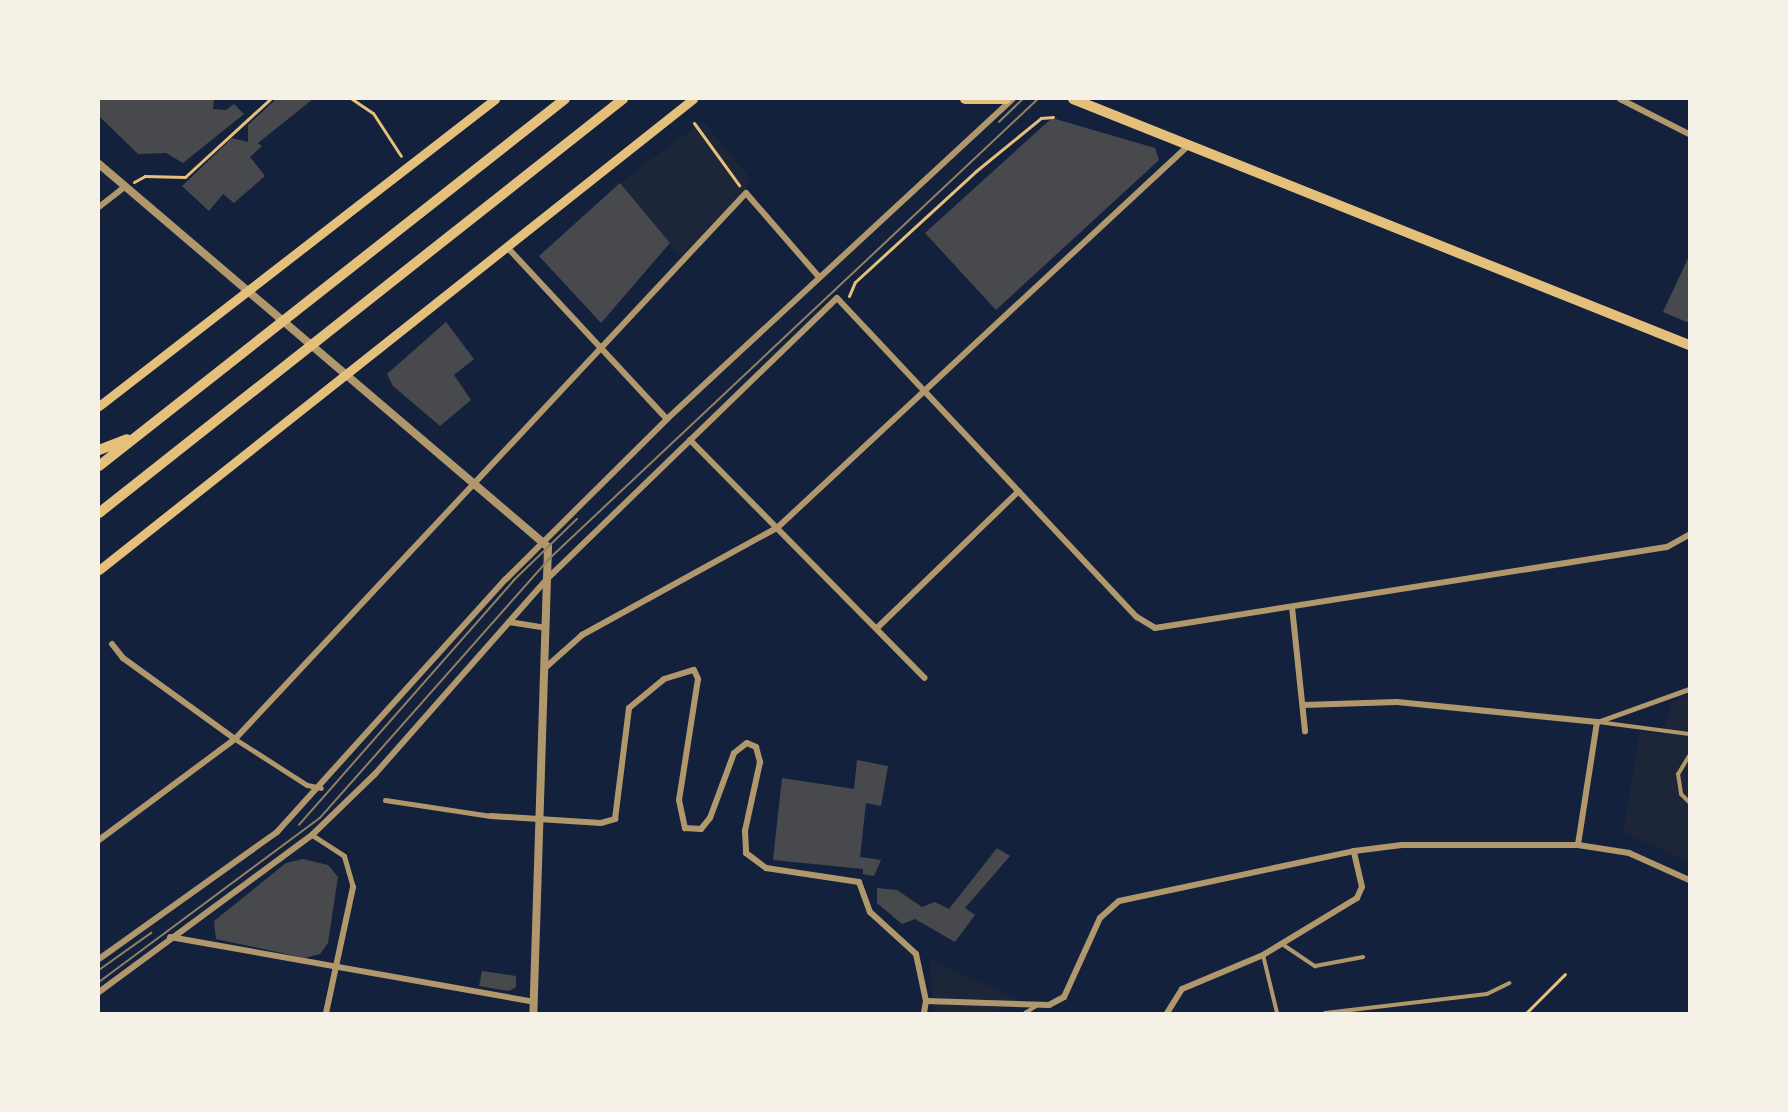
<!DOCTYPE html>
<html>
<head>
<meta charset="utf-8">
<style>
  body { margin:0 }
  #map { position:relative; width:1788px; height:1112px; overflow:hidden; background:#14213d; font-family:"IBM Plex Serif",serif }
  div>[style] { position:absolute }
  .green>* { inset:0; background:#1d2539 }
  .building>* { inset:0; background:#48494c }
  .path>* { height:3px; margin:-1.5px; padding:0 1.5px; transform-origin:1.5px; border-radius:1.5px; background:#e5c07b }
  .service>* { height:4px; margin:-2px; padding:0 2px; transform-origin:2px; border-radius:2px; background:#b1986c }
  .pedestrian>* { height:5px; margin:-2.5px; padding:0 2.5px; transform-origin:2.5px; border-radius:2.5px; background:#b1986c }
  .minor>* { height:6px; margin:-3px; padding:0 3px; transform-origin:3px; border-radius:3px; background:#b1986c }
  .tertiary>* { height:8px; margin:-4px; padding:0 4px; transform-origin:4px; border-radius:4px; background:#b1986c }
  .secondary>* { height:9px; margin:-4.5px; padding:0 4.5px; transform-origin:4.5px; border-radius:4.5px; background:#e5c07b }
  .primary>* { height:10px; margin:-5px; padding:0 5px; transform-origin:5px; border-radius:5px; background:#e5c07b }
  .tram>* { height:1.5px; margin:-0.75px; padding:0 0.75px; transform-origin:0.75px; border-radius:0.75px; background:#918062 }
  span { translate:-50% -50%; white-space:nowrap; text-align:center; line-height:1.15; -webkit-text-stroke:6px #f6f1e7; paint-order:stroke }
  .frame { position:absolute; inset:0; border:100px solid #f6f1e7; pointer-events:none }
</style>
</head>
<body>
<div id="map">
  <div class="green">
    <div style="clip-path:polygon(703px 121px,749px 177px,745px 190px,680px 256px,620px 183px)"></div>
    <div style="clip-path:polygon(1689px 696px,1689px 862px,1623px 832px,1640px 731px,1663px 735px,1671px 702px)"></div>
    <div style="clip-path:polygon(930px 960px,1020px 1000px,989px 1013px,934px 1013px)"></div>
  </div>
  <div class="building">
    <div style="clip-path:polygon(99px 99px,214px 99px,213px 109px,226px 110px,234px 104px,244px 114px,183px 163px,166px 153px,138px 154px,99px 116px)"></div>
    <div style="clip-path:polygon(276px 99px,313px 99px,258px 143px,262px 146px,250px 157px,265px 176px,234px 203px,223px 194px,209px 211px,182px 186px,232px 138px,248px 142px,248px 125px)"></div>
    <div style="clip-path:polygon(1052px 118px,1155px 148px,1159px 160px,996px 310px,925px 233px)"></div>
    <div style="clip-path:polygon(620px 183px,670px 243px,601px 323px,539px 256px)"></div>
    <div style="clip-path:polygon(1689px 256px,1689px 323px,1663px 312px)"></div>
    <div style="clip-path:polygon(446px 322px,474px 359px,454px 375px,471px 400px,440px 426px,393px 386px,387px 374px)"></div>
    <div style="clip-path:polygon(857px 760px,888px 766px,881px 806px,866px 803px,860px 857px,881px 860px,874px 876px,863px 874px,863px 869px,773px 860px,782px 778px,854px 789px)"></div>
    <div style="clip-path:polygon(997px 848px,1010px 856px,965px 908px,975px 915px,955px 942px,915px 919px,902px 924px,877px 903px,877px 888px,897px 890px,922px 907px,935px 902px,949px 909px)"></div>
    <div style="clip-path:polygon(303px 859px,328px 865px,338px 877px,328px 943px,320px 954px,305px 958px,216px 939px,214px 921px,286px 863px)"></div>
    <div style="clip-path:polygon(482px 971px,516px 976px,516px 987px,509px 991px,479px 986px)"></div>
  </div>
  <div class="path">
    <div style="left:352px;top:99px;width:25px;rotate:34deg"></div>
    <div style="left:373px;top:113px;width:51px;rotate:56.9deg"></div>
    <div style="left:694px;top:123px;width:77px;rotate:54deg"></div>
    <div style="left:134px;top:182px;width:13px;rotate:-29deg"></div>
    <div style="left:145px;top:176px;width:40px;rotate:1.4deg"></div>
    <div style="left:185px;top:177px;width:115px;rotate:-42.5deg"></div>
    <div style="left:849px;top:296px;width:15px;rotate:-67deg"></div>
    <div style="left:855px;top:282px;width:164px;rotate:-42.5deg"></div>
    <div style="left:976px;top:171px;width:84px;rotate:-39.2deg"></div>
    <div style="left:1041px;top:118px;width:12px;rotate:-5deg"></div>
    <div style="left:1526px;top:1013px;width:55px;rotate:-45deg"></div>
  </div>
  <div class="service">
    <div style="left:1598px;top:722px;width:92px;rotate:7.5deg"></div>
    <div style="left:1689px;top:756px;width:21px;rotate:121deg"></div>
    <div style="left:1678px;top:774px;width:20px;rotate:81deg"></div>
    <div style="left:1681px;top:794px;width:11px;rotate:45deg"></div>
    <div style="left:1282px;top:944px;width:40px;rotate:34deg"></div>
    <div style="left:1315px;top:966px;width:49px;rotate:-10.6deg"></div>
    <div style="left:1263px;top:955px;width:60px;rotate:76.4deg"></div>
    <div style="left:1025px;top:1013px;width:13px;rotate:-32deg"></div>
    <div style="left:1325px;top:1013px;width:163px;rotate:-6.7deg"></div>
    <div style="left:1487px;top:994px;width:25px;rotate:-26deg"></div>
  </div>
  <div class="pedestrian">
    <div style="left:1597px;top:722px;width:98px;rotate:-19.7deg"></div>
    <div style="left:235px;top:739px;width:85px;rotate:32.6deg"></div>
    <div style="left:307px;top:785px;width:14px;rotate:12deg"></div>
    <div style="left:385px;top:800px;width:107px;rotate:8.6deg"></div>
    <div style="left:312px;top:835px;width:38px;rotate:33deg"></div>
    <div style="left:344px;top:856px;width:32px;rotate:74deg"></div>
  </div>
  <div class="minor">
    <div style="left:1620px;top:99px;width:77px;rotate:26.9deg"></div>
    <div style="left:99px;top:207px;width:33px;rotate:-38deg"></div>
    <div style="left:507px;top:247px;width:235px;rotate:47.1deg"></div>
    <div style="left:690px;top:440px;width:334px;rotate:45.4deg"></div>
    <div style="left:1292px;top:607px;width:125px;rotate:84deg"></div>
    <div style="left:509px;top:622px;width:36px;rotate:9deg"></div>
    <div style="left:877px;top:628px;width:197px;rotate:-44deg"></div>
    <div style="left:112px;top:644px;width:18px;rotate:52deg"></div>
    <div style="left:123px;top:658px;width:138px;rotate:35.9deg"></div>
    <div style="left:545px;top:668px;width:50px;rotate:-41.7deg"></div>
    <div style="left:582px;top:635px;width:222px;rotate:-28.8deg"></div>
    <div style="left:777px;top:528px;width:564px;rotate:-42.92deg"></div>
    <div style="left:1303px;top:705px;width:94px;rotate:-1.8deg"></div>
    <div style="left:1397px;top:702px;width:201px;rotate:5.7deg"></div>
    <div style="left:1597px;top:722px;width:124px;rotate:98.8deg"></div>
    <div style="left:491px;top:816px;width:110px;rotate:3.6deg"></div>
    <div style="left:601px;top:823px;width:15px;rotate:-16deg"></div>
    <div style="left:615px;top:819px;width:112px;rotate:-82.8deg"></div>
    <div style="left:629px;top:708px;width:45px;rotate:-39.6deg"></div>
    <div style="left:664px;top:679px;width:31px;rotate:-17deg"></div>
    <div style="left:694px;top:670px;width:10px;rotate:66deg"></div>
    <div style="left:698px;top:679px;width:122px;rotate:98.9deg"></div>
    <div style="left:679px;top:800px;width:29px;rotate:78deg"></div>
    <div style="left:685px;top:828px;width:16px;rotate:4deg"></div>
    <div style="left:701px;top:829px;width:14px;rotate:-51deg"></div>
    <div style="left:710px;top:818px;width:69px;rotate:-69.7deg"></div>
    <div style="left:734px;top:753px;width:16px;rotate:-38deg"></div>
    <div style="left:747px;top:743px;width:10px;rotate:24deg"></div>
    <div style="left:756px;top:747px;width:16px;rotate:75deg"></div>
    <div style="left:760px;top:762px;width:71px;rotate:102.3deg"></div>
    <div style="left:745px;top:831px;width:22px;rotate:87deg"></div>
    <div style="left:746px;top:853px;width:25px;rotate:37deg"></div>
    <div style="left:766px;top:868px;width:94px;rotate:8.6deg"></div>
    <div style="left:859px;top:882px;width:32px;rotate:70deg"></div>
    <div style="left:870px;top:912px;width:62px;rotate:42.4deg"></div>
    <div style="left:916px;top:954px;width:48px;rotate:78deg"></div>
    <div style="left:926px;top:1001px;width:123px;rotate:1.9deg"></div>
    <div style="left:1049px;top:1005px;width:17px;rotate:-28deg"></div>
    <div style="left:1064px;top:997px;width:87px;rotate:-65.5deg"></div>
    <div style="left:1100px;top:918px;width:25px;rotate:-42deg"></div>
    <div style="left:1119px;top:901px;width:240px;rotate:-12deg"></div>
    <div style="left:1354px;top:851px;width:48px;rotate:-7.1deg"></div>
    <div style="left:1402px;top:845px;width:176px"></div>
    <div style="left:1578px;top:845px;width:52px;rotate:8.9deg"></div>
    <div style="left:1629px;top:853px;width:66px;rotate:24.2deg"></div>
    <div style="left:99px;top:840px;width:169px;rotate:-36.6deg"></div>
    <div style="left:235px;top:739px;width:748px;rotate:-46.9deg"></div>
    <div style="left:746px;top:193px;width:111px;rotate:49deg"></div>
    <div style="left:170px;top:937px;width:370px;rotate:10.1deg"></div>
    <div style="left:99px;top:959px;width:219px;rotate:-35.5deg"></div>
    <div style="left:277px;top:832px;width:341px;rotate:-47.9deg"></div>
    <div style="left:506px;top:579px;width:227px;rotate:-44.8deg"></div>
    <div style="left:667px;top:419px;width:471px;rotate:-42.8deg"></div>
    <div style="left:99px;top:992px;width:265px;rotate:-36.4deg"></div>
    <div style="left:312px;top:835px;width:88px;rotate:-44.1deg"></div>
    <div style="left:375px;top:774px;width:261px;rotate:-48.6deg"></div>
    <div style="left:548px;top:578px;width:402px;rotate:-44.1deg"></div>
    <div style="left:837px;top:298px;width:438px;rotate:46.8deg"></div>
    <div style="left:1137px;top:617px;width:21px;rotate:31deg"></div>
    <div style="left:1155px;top:628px;width:518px;rotate:-8.99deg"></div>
    <div style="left:1667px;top:547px;width:25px;rotate:-29deg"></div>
    <div style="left:326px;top:1013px;width:129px;rotate:-77.9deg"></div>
    <div style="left:924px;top:1013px;width:12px;rotate:-81deg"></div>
    <div style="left:1167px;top:1013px;width:28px;rotate:-58deg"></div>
    <div style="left:1182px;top:989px;width:88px;rotate:-22.8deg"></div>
    <div style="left:1263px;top:955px;width:110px;rotate:-31.2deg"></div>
    <div style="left:1357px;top:898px;width:12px;rotate:-66deg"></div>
    <div style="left:1362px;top:887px;width:37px;rotate:-103deg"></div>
  </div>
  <div class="tertiary">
    <div style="left:99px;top:164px;width:590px;rotate:40.46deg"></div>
    <div style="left:548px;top:547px;width:466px;rotate:91.8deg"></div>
  </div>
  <div class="secondary">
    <div style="left:99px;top:406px;width:501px;rotate:-37.78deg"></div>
    <div style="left:99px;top:570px;width:758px;rotate:-38.41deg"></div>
  </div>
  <div class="primary">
    <div style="left:965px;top:99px;width:41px"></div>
    <div style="left:1073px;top:99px;width:663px;rotate:21.77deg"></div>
    <div style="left:99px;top:450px;width:30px;rotate:-21deg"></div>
    <div style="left:99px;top:466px;width:593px;rotate:-38.22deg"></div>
    <div style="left:99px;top:513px;width:668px;rotate:-38.31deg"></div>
  </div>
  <div class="tram">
    <div style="left:999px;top:122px;width:33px;rotate:-44deg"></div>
    <div style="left:299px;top:825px;width:325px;rotate:-48.7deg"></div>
    <div style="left:513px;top:581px;width:89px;rotate:-44.1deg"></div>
    <div style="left:99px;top:970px;width:64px;rotate:-35.4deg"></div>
    <div style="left:99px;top:982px;width:275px;rotate:-36.6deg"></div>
    <div style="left:320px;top:818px;width:346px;rotate:-48.5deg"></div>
    <div style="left:549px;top:559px;width:671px;rotate:-43.25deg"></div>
  </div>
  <div class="frame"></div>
</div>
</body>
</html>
